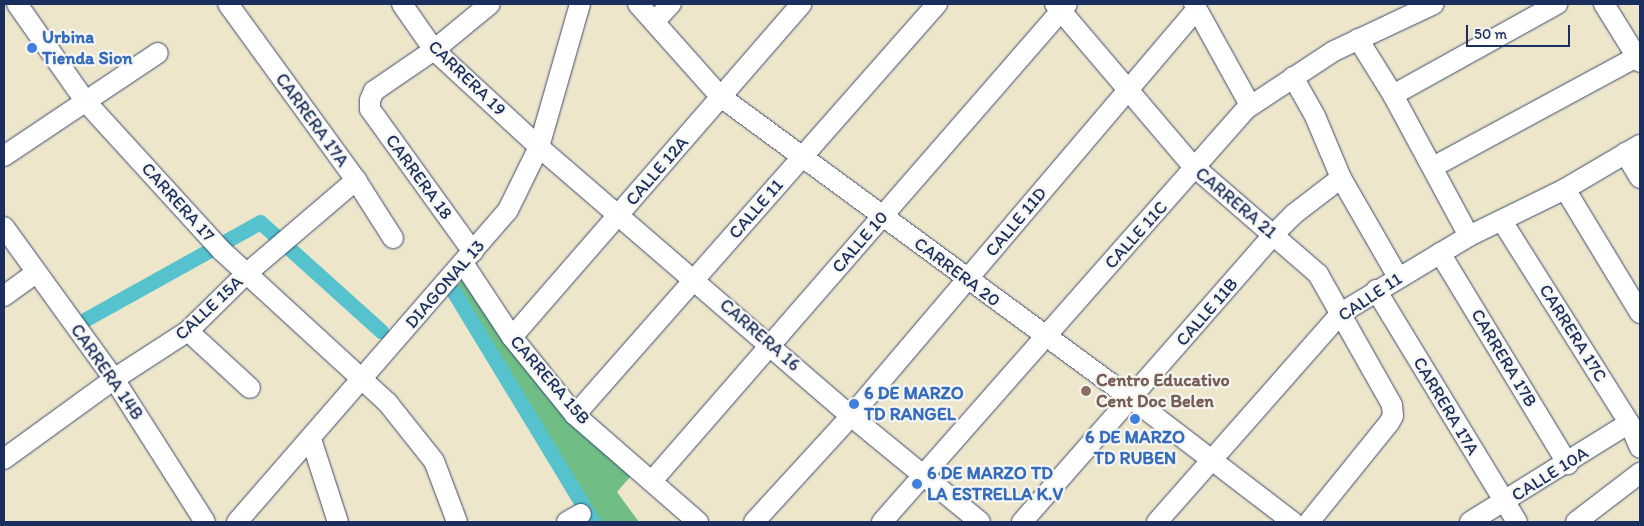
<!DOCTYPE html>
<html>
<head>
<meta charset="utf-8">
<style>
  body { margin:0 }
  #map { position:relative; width:1644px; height:526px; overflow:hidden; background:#ede6cb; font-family:Itim,sans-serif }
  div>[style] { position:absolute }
  .forest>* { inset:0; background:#70bd86 }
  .canal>* { height:15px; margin:-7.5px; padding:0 7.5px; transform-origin:7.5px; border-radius:7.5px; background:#55c2cd }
  .roads { filter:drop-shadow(0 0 1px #3a4a6e) drop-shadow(0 0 1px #3a4a6e) }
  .minor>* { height:20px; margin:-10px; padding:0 10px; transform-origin:10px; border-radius:10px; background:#fff }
  .dots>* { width:14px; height:14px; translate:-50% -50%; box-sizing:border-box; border:2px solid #f6f6f2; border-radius:50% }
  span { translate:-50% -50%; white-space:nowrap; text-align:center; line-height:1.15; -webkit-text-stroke:4.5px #f6f6f2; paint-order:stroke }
  .shop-label { font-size:18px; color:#366cbe; font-weight:700 }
  .left { translate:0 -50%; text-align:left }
  .street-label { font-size:18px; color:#1b2f5e }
  .education-label { font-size:18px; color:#785e54; font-weight:700 }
  .frame { position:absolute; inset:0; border:5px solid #1b2f5e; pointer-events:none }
  .scale { position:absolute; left:1466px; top:25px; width:104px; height:22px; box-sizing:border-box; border:2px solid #1b2f5e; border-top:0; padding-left:6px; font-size:15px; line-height:18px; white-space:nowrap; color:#1b2f5e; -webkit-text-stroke:4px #f6f6f2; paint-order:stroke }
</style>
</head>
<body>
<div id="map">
  <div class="forest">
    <div style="clip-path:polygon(463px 279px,631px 476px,617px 492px,639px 522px,601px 522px,457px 287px)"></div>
  </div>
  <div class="canal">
    <div style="left:452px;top:289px;width:272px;rotate:58.8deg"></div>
    <div style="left:86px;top:319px;width:199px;rotate:-29.1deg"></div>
    <div style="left:260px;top:222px;width:163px;rotate:42deg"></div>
  </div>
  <div class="roads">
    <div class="minor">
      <div style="left:17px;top:4px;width:120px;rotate:54.9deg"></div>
      <div style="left:86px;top:102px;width:202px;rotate:47.6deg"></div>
      <div style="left:222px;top:251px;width:224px;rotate:42.5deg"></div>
      <div style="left:387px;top:402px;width:75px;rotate:51.5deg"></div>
      <div style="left:434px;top:461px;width:65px;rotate:69.3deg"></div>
      <div style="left:228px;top:4px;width:218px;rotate:54deg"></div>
      <div style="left:356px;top:180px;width:69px;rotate:57.5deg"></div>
      <div style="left:402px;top:4px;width:56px;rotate:55.2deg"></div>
      <div style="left:434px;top:50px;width:143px;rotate:42.7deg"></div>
      <div style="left:539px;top:147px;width:412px;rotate:40.8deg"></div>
      <div style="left:851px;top:416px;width:167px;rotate:39.4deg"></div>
      <div style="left:638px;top:4px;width:125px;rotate:48.3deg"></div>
      <div style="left:721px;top:97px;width:510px;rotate:36.31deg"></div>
      <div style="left:1132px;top:399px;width:203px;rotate:37.4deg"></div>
      <div style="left:1055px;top:4px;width:210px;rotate:49.6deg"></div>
      <div style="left:1191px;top:164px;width:168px;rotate:40.9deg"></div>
      <div style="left:1318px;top:274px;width:150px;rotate:60.5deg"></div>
      <div style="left:1392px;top:405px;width:11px;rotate:85deg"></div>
      <div style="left:1393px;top:416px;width:8px;rotate:120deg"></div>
      <div style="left:1389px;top:423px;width:127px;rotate:128.9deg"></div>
      <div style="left:1194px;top:4px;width:115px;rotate:61deg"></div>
      <div style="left:1604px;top:4px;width:68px;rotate:58.2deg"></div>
      <div style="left:654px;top:22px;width:25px;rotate:-47deg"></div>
      <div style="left:1358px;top:39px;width:66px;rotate:58deg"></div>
      <div style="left:1393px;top:95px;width:160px;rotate:61.7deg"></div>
      <div style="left:1293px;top:77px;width:45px;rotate:60.6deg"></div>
      <div style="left:1315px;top:116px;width:67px;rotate:67.2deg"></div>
      <div style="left:1341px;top:178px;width:114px;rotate:60.1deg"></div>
      <div style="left:1393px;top:95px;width:188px;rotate:-29deg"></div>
      <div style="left:1625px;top:153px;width:29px;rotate:59deg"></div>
      <div style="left:4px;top:156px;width:185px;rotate:-33.8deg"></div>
      <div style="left:1433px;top:167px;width:235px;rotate:-28.4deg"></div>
      <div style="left:1565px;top:189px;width:145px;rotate:58.8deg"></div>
      <div style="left:1502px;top:221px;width:239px;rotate:57.8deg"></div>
      <div style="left:1629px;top:423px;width:27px;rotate:66deg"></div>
      <div style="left:4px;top:227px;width:188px;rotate:54.1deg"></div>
      <div style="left:114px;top:379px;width:169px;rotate:57.5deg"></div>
      <div style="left:473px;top:252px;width:176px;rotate:-125.8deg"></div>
      <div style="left:370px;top:109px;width:9px;rotate:-90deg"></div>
      <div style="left:370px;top:100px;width:10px;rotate:-66deg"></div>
      <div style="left:374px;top:91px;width:73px;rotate:-34.3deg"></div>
      <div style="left:434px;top:50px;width:72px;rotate:-39.4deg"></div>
      <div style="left:1440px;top:253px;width:247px;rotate:58.8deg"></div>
      <div style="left:463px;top:263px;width:89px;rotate:56.5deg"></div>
      <div style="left:512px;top:337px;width:100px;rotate:51.1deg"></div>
      <div style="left:575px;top:415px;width:163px;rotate:41deg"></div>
      <div style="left:1376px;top:290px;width:271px;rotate:58.7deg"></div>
      <div style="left:4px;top:296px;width:39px;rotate:-36deg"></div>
      <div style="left:188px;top:331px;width:84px;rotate:42.6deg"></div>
      <div style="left:512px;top:337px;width:441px;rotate:-49deg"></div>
      <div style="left:575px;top:415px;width:548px;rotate:-48.63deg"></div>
      <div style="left:311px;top:439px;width:87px;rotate:72deg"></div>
      <div style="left:4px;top:459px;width:136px;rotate:-36deg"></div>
      <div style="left:114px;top:379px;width:88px;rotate:-33deg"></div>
      <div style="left:188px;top:331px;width:81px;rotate:-44.5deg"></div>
      <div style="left:246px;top:274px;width:145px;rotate:-40.5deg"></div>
      <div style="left:652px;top:481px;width:632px;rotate:-48.98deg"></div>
      <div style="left:237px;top:522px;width:413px;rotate:-49deg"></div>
      <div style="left:508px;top:210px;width:70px;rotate:-63.8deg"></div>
      <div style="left:539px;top:147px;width:149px;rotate:-74deg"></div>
      <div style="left:567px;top:522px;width:16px;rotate:-30deg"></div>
      <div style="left:754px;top:522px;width:144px;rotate:-47.5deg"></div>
      <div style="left:851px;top:416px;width:533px;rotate:-49.64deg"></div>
      <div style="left:882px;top:522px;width:551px;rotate:-48.61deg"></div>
      <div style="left:1246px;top:109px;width:105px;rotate:-33.4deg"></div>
      <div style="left:1334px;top:51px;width:110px;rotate:-25.2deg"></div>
      <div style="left:1022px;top:522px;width:383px;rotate:-48.8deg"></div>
      <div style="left:1274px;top:234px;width:28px;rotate:-45deg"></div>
      <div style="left:1294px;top:214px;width:59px;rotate:-37.5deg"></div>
      <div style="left:1157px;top:522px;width:278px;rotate:-48.6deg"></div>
      <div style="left:1341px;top:313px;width:149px;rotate:-31deg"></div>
      <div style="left:1469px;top:236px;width:107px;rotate:-26.1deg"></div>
      <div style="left:1565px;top:189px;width:87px;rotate:-30.4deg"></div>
      <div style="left:1470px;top:522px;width:187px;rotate:-31.9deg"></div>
      <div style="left:1576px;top:522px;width:81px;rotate:-37.4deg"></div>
    </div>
  </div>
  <div class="dots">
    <div style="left:32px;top:48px;background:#3f7fe0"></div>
    <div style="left:1086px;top:391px;background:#8d6e63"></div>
    <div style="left:854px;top:404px;background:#3f7fe0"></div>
    <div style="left:1135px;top:419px;background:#3f7fe0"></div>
    <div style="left:917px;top:484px;background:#3f7fe0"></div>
  </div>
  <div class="shop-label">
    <span class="left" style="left:42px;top:48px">Urbina<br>Tienda Sion</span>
    <span class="left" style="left:864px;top:404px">6 DE MARZO<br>TD RANGEL</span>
    <span style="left:1135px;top:448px">6 DE MARZO<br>TD RUBEN</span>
    <span class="left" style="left:927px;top:484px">6 DE MARZO TD<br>LA ESTRELLA K.V</span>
  </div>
  <div class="street-label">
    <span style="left:467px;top:78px;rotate:44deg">CARRERA 19</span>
    <span style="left:312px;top:120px;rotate:54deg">CARRERA 17A</span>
    <span style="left:657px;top:171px;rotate:-49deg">CALLE 12A</span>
    <span style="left:419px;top:177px;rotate:54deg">CARRERA 18</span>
    <span style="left:178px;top:202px;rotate:48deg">CARRERA 17</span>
    <span style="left:1236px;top:203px;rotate:40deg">CARRERA 21</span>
    <span style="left:756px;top:209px;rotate:-49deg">CALLE 11</span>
    <span style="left:1016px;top:222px;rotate:-50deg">CALLE 11D</span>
    <span style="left:1136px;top:235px;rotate:-48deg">CALLE 11C</span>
    <span style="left:860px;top:242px;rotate:-49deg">CALLE 10</span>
    <span style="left:957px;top:272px;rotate:37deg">CARRERA 20</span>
    <span style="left:445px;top:284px;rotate:-49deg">DIAGONAL 13</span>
    <span style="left:1370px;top:297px;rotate:-34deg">CALLE 11</span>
    <span style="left:209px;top:308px;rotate:-43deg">CALLE 15A</span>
    <span style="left:1207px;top:312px;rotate:-49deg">CALLE 11B</span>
    <span style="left:1573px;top:333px;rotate:58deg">CARRERA 17C</span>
    <span style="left:760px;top:335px;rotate:41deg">CARRERA 16</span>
    <span style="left:1504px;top:358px;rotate:59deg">CARRERA 17B</span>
    <span style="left:107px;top:372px;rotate:55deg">CARRERA 14B</span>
    <span style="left:550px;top:380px;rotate:49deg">CARRERA 15B</span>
    <span style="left:1446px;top:406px;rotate:59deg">CARRERA 17A</span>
    <span style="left:1550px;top:474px;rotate:-32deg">CALLE 10A</span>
  </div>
  <div class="education-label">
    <span class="left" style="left:1096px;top:391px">Centro Educativo<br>Cent Doc Belen</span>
  </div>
  <div class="frame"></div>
  <div class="scale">50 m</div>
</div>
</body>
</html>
